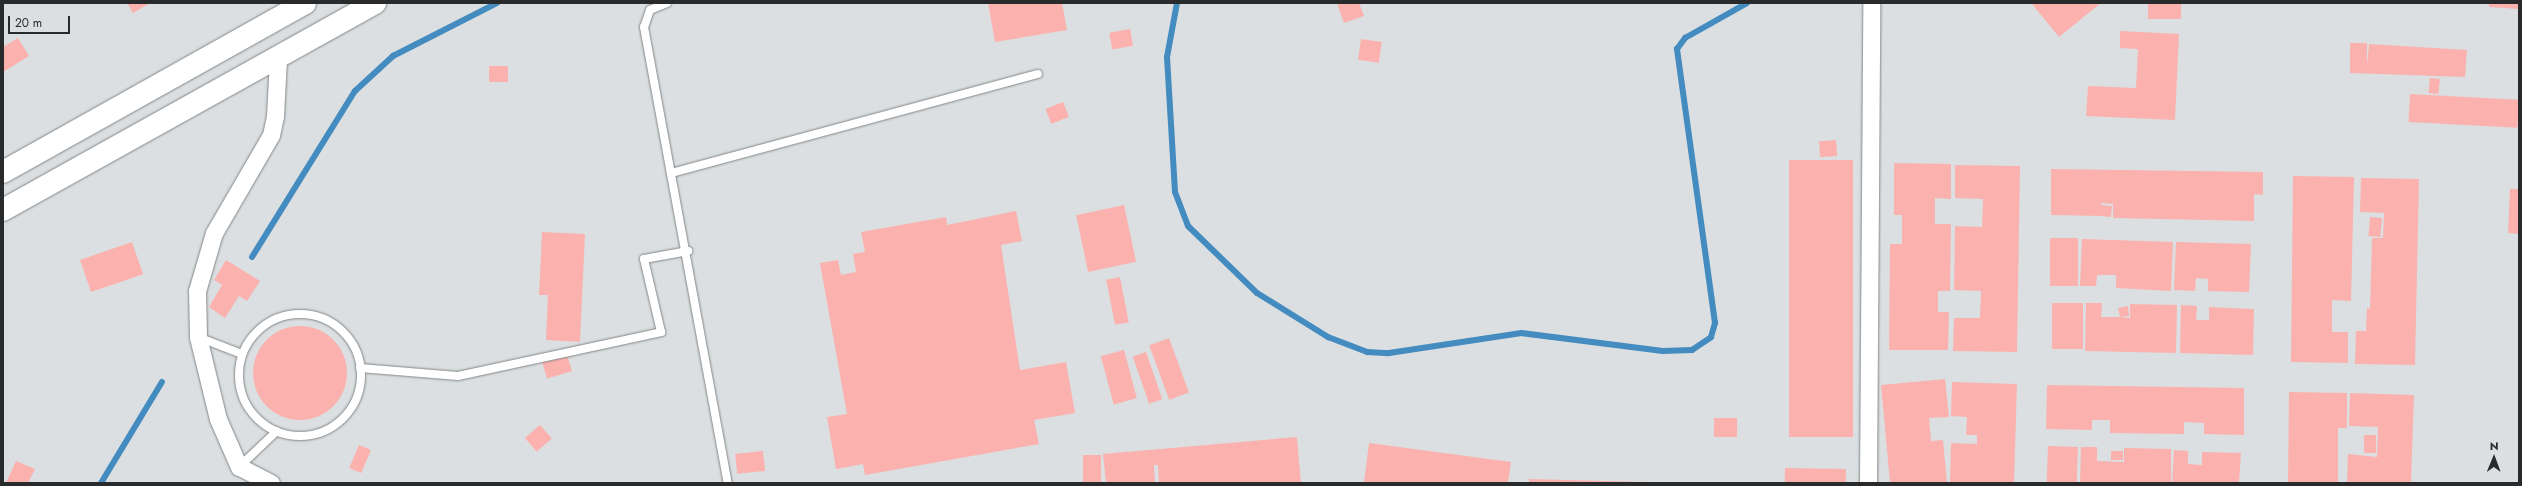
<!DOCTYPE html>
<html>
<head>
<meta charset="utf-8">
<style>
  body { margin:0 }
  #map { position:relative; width:2522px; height:486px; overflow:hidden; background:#dbdfe1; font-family:Jost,sans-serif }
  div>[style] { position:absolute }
  .stream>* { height:6px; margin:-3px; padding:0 3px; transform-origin:3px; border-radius:3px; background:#448bc0 }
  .building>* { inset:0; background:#fbb2ae; transform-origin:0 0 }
  .round { border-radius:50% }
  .roads { filter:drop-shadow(0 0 1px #838689) drop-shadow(0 0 1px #838689) }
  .service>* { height:8px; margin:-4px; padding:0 4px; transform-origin:4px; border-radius:4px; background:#fff }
  .service>.ring { margin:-4px; padding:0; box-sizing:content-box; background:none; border:8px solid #fff; border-radius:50% }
  .minor>* { height:17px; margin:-8.5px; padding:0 8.5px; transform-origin:8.5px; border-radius:8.5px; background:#fff }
  .trunk>* { height:22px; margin:-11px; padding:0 11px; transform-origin:11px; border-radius:11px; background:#fff }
  span { translate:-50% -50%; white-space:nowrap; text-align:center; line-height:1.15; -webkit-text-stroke:3px #dbdfe1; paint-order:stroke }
  .frame { position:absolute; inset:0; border:4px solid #282a2b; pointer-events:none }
  .north { position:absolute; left:2474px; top:438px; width:40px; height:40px; -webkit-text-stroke:3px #dbdfe1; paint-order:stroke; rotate:1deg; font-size:11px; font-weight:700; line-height:16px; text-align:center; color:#282a2b }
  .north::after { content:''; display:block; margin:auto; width:14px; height:18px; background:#282a2b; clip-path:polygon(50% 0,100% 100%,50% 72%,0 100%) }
  .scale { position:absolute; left:8px; top:16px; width:62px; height:18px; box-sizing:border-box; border:2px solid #282a2b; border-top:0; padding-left:5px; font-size:12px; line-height:14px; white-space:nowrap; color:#282a2b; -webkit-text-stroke:3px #dbdfe1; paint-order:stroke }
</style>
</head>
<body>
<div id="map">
  <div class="stream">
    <div style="left:1177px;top:3px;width:55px;rotate:100.5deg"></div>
    <div style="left:1167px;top:57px;width:135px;rotate:86.6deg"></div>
    <div style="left:1175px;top:192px;width:36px;rotate:69deg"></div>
    <div style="left:1188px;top:226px;width:96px;rotate:44.2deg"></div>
    <div style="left:1257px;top:293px;width:84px;rotate:31.8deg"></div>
    <div style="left:1328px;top:337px;width:42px;rotate:21deg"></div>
    <div style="left:1367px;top:352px;width:22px;rotate:3deg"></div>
    <div style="left:1389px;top:353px;width:134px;rotate:-8.6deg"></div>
    <div style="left:1521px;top:333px;width:143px;rotate:7.2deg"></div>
    <div style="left:1663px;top:351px;width:29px;rotate:-2deg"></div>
    <div style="left:1692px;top:350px;width:23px;rotate:-34deg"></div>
    <div style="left:1711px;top:337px;width:15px;rotate:-74deg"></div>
    <div style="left:1715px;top:323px;width:277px;rotate:-97.9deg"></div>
    <div style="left:1677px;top:49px;width:14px;rotate:-54deg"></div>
    <div style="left:1685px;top:38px;width:71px;rotate:-29.4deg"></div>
    <div style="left:252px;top:257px;width:195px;rotate:-58.2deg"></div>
    <div style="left:355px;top:91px;width:52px;rotate:-42.6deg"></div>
    <div style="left:393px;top:56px;width:117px;rotate:-27deg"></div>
    <div style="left:101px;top:483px;width:118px;rotate:-58.9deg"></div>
  </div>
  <div class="building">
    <div style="clip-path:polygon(127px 3px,150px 3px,133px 13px)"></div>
    <div style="clip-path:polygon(988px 3px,1062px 3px,1067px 30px,995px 42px)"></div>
    <div style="clip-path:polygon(1337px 3px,1359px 3px,1364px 16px,1344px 23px)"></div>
    <div style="clip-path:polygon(2101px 3px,2059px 37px,2032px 4px,2034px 3px)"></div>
    <div style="left:2148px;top:3px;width:33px;height:16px"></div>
    <div style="clip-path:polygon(2489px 3px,2519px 3px,2519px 9px,2489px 7px)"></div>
    <div style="left:1130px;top:29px;width:17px;height:21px;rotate:80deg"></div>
    <div style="clip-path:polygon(2120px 31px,2179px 34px,2175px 120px,2086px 116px,2088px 86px,2136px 88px,2138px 49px,2120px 48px)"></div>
    <div style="clip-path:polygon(18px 38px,29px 56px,3px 72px,3px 47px)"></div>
    <div style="left:1361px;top:39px;width:21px;height:21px;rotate:8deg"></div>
    <div style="clip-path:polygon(2350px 43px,2367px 43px,2367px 66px,2369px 44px,2467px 50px,2465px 77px,2350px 73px)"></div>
    <div style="left:489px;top:66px;width:19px;height:16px"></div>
    <div style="left:2430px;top:78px;width:10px;height:15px;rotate:6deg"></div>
    <div style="left:2410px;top:94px;width:109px;height:28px;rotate:3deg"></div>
    <div style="left:1063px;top:102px;width:16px;height:19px;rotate:68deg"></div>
    <div style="left:1836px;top:140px;width:16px;height:17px;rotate:86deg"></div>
    <div style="left:1789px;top:160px;width:64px;height:277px"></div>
    <div style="clip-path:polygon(1894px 163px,1951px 164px,1951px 199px,1935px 198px,1935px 224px,1951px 224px,1950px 291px,1938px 291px,1938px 312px,1949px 312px,1948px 350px,1889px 350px,1890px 244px,1902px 244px,1902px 215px,1894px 215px)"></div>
    <div style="clip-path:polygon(1955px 165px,2020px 166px,2017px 352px,1953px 351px,1954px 318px,1980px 318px,1981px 291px,1954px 290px,1955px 226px,1982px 227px,1983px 199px,1955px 198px)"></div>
    <div style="clip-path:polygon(2051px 169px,2263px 172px,2263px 195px,2254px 194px,2254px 221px,2113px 218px,2113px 204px,2101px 203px,2101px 216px,2051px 215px)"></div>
    <div style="clip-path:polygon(2293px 176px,2354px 177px,2351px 301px,2332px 300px,2332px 332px,2348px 332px,2348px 363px,2291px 362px)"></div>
    <div style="clip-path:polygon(2361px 178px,2419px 179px,2415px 365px,2355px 364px,2356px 331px,2366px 331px,2367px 308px,2370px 309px,2372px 238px,2383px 238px,2384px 213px,2360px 212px)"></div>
    <div style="clip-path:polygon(2510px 189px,2519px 189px,2519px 234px,2508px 233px)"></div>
    <div style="left:1124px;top:205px;width:58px;height:49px;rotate:78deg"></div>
    <div style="left:2101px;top:205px;width:11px;height:11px;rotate:5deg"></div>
    <div style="clip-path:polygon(1016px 211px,1022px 241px,1001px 245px,1020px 370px,1066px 362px,1075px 413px,1034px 420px,1039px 444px,865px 475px,863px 464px,836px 469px,827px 417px,847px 414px,820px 263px,838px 260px,841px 275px,856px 272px,853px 254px,865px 252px,861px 232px,946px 217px,947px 225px)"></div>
    <div style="left:2370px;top:217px;width:12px;height:19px;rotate:5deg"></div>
    <div style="clip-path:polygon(542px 232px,585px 234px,580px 342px,546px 340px,548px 295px,539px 295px)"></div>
    <div style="left:2050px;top:238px;width:28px;height:48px"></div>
    <div style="clip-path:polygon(2082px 239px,2173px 242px,2171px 291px,2116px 288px,2116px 275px,2097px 275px,2096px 286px,2080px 286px)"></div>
    <div style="left:132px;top:242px;width:34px;height:55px;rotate:71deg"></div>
    <div style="clip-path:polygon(2176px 242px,2251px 244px,2249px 292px,2208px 291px,2208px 279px,2196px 278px,2195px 291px,2174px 290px)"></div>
    <div style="clip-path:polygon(226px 260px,260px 281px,247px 301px,239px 296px,225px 318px,209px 307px,222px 285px,214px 280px)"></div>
    <div style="left:1120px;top:277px;width:46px;height:14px;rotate:79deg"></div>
    <div style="left:2052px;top:303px;width:31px;height:46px"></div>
    <div style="clip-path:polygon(2086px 303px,2102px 303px,2101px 317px,2120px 317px,2118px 308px,2128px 306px,2129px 316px,2120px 317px,2130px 318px,2130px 304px,2177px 305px,2176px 353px,2085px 351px)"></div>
    <div style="clip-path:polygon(2181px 305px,2197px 306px,2196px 320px,2209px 320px,2209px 307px,2254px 309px,2253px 355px,2180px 353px)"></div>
    <div class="round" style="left:253px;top:326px;width:94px;height:94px"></div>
    <div style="left:1169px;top:338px;width:58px;height:21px;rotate:70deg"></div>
    <div style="left:1124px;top:350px;width:50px;height:24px;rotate:75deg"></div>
    <div style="left:1146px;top:352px;width:50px;height:14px;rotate:71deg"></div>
    <div style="left:567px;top:354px;width:18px;height:26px;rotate:74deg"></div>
    <div style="clip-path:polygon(1945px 379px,1949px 417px,1929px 418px,1931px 441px,1943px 440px,1947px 483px,1890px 483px,1881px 385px)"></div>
    <div style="clip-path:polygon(1952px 382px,2017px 384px,2014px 483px,1950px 483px,1951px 443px,1977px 444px,1977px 435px,1966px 435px,1967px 417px,1951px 416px)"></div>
    <div style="clip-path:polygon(2047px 385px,2244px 388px,2244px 435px,2204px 434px,2204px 423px,2184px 422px,2184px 434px,2110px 433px,2110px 420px,2092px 420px,2092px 430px,2046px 429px)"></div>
    <div style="clip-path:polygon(2289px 392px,2347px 393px,2347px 428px,2338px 428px,2338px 483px,2288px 483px)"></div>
    <div style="clip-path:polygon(2350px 393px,2414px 395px,2411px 483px,2347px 483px,2348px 454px,2377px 457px,2378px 427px,2349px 426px)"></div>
    <div style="left:1737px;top:418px;width:19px;height:23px;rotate:90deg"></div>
    <div style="left:540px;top:425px;width:18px;height:20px;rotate:49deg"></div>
    <div style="left:2364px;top:435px;width:12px;height:18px"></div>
    <div style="clip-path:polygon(1297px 437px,1301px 483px,1159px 483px,1158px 465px,1154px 465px,1155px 483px,1106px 483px,1103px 454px)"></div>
    <div style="clip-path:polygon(1369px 443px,1511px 462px,1508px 483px,1364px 483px)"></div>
    <div style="left:359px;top:445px;width:13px;height:25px;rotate:23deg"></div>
    <div style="left:2048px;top:446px;width:30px;height:37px;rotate:2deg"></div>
    <div style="clip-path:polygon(2081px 447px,2097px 447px,2097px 461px,2124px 462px,2124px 448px,2171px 449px,2171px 483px,2080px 483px)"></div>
    <div style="clip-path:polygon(2174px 450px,2188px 451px,2188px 464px,2202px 465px,2202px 452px,2241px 453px,2239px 483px,2172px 483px)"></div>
    <div style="left:763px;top:451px;width:20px;height:28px;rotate:84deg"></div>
    <div style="left:2111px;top:451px;width:12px;height:9px"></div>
    <div style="left:1101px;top:455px;width:28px;height:18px;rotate:90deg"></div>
    <div style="clip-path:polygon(16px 461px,35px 469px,28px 483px,6px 483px)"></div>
    <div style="left:1785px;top:468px;width:61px;height:15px;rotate:1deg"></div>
    <div style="clip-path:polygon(1529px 479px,1646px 482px,1646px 483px,1529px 483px)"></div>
  </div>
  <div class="roads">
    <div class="service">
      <div style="left:667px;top:3px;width:18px;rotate:158deg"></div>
      <div style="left:650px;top:10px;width:18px;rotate:109deg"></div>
      <div style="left:644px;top:27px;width:464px;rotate:79.6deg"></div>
      <div style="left:671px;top:173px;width:380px;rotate:-15.1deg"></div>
      <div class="ring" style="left:239px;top:314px;width:114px;height:114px"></div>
      <div style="left:198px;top:337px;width:47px;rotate:21.1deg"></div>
      <div style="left:360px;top:368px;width:98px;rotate:4.7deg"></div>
      <div style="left:458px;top:376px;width:208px;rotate:-12.2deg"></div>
      <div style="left:661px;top:332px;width:75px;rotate:-103.1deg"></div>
      <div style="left:644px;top:259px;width:45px;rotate:-10.3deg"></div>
      <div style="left:239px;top:467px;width:52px;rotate:-43.5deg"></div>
    </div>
    <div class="minor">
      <div style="left:271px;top:483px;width:36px;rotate:-153deg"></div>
      <div style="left:239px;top:467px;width:52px;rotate:-113.6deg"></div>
      <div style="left:218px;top:419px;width:84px;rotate:-103.7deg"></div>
      <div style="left:198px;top:337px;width:46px;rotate:-91.2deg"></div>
      <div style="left:197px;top:291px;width:60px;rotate:-73.7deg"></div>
      <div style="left:214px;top:233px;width:113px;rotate:-59.8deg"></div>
      <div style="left:271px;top:135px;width:19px;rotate:-78deg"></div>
      <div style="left:275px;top:116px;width:58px;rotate:-87deg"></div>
      <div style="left:1868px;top:483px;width:480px;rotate:-89.6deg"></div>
    </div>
    <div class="trunk">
      <div style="left:3px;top:172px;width:346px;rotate:-29.2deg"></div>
      <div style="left:3px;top:210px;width:426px;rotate:-29.1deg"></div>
    </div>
  </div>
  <div class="frame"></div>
  <div class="north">N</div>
  <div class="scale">20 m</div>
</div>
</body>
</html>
